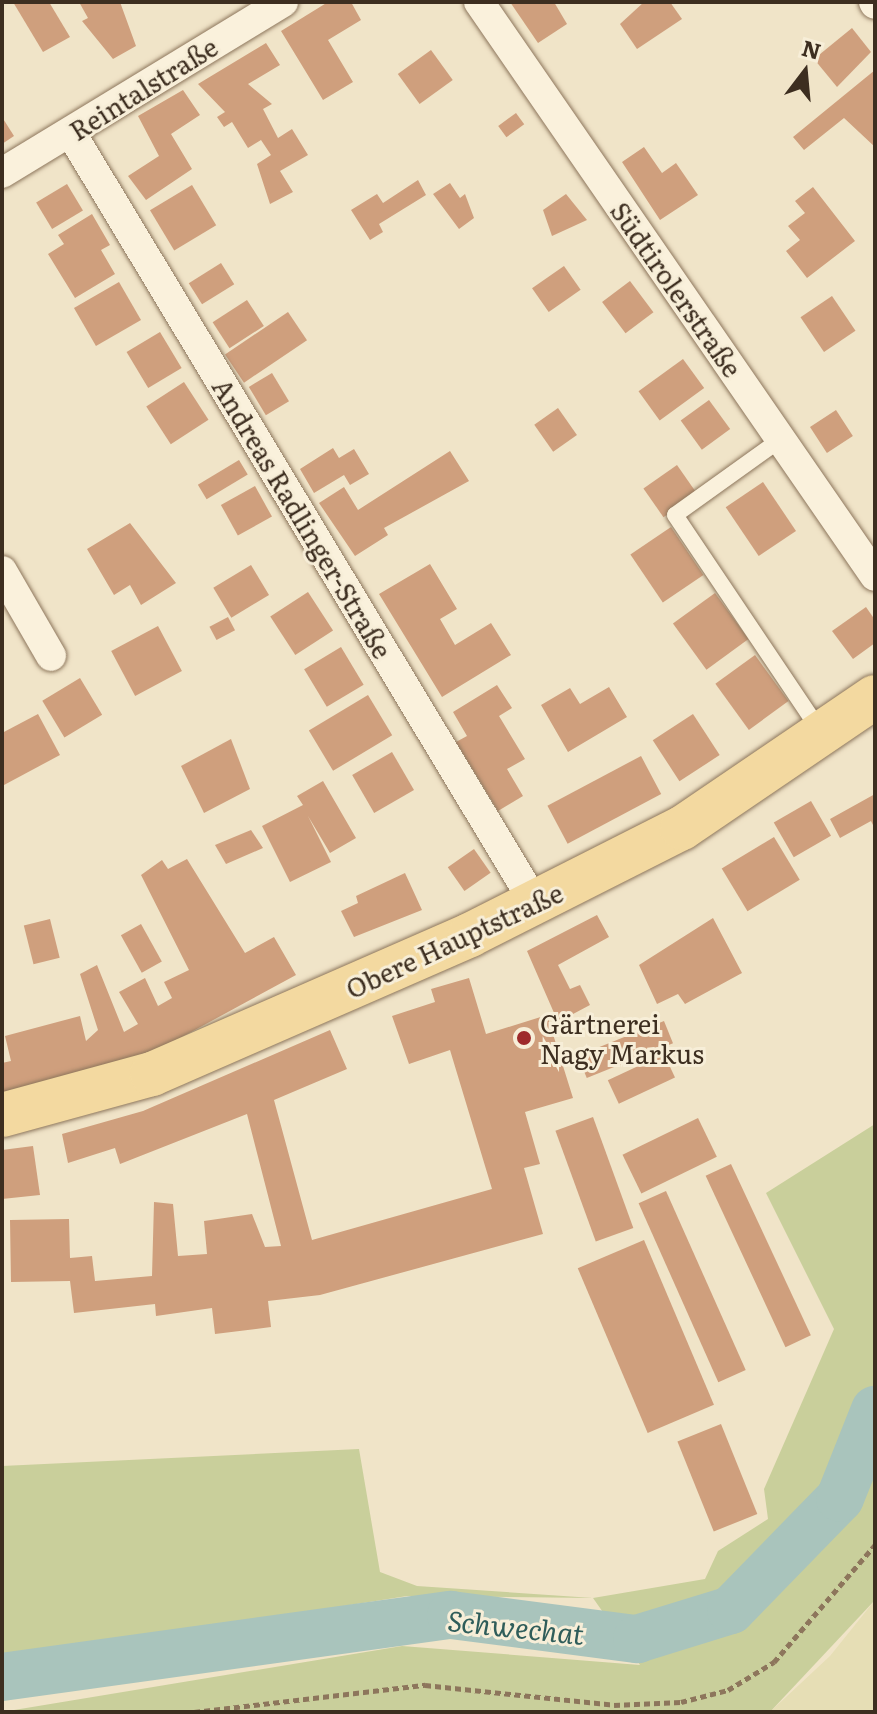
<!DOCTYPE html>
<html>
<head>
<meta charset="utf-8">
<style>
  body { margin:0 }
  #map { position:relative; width:877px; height:1714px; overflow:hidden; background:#f0e4c8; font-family:Literata,serif }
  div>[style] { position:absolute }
  .farmland>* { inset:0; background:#e6deb5 }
  .green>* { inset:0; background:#c9cf9b }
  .river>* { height:48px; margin:-24px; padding:0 24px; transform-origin:24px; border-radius:24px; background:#a9c4bc }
  .building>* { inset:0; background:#cf9f7d; transform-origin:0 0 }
  .path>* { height:5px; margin-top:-2.5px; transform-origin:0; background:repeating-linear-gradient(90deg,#8d765c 0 6px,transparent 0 10px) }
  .roads { filter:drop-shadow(0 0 2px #8d765c) drop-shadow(0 0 2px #8d765c) }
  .lane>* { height:16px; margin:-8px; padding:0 8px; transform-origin:8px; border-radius:8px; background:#faf1dc }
  .street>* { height:30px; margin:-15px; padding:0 15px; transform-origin:15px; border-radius:15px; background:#faf1dc }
  .primary>* { height:44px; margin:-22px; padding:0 22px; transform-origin:22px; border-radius:22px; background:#f3d9a0 }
  .dots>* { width:22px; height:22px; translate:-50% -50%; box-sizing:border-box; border:4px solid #f7eed8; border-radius:50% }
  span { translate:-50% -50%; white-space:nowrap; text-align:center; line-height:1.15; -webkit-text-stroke:6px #f7eed8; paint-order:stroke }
  .street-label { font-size:26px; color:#3d2e20 }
  .poi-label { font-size:26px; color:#3d2e20 }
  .left { translate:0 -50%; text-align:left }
  .water-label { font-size:28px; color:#2f5d5a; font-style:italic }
  .frame { position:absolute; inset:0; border:4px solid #3d2e20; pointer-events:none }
  .north { position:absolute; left:765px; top:32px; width:80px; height:80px; -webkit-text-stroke:6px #f7eed8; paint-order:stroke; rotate:16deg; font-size:22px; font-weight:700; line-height:32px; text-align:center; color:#3d2e20 }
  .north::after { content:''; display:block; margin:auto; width:28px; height:36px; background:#3d2e20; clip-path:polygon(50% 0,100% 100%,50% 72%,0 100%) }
</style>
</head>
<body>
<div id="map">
  <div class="farmland">
    <div style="clip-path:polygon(875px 1600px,875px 1712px,770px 1712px,830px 1656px)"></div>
  </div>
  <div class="green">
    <div style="clip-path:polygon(875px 1124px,875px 1600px,770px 1712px,2px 1712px,402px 1646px,640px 1665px,593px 1598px,407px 1596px,2px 1660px,2px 1466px,359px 1449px,380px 1572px,417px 1586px,593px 1598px,705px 1579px,718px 1551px,768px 1519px,764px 1489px,834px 1329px,766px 1193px)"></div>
  </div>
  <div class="river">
    <div style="left:2px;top:1677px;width:453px;rotate:-7.9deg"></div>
    <div style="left:451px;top:1615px;width:188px;rotate:7.4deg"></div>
    <div style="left:637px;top:1639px;width:98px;rotate:-17.1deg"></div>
    <div style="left:731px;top:1610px;width:156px;rotate:-45.8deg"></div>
    <div style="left:840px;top:1498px;width:95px;rotate:-68.3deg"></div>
  </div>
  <div class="building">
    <div style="clip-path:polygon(13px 2px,49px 2px,70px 37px,43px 52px)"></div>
    <div style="clip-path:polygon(79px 2px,120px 2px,136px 46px,113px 59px,82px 21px,88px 18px)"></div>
    <div style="clip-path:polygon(328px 2px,351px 2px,361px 20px,328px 40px,353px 82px,323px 100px,281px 31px)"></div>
    <div style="clip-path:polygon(510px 2px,554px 2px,567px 24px,538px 43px)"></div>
    <div style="clip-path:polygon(644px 2px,670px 2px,682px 19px,637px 49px,620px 24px)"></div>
    <div style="clip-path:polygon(852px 28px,871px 52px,837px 87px,814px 59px)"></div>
    <div style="clip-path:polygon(266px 43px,280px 65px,248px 84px,272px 104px,263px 109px,278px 138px,292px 129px,308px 155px,280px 171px,293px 192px,270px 204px,257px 164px,271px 155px,261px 140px,248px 148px,232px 122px,224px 127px,217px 117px,225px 112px,198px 84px)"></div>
    <div style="left:431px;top:50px;width:37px;height:41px;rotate:54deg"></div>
    <div style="clip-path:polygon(875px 70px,875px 147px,844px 118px,804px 150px,793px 137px)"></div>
    <div style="clip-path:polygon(183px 90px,200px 115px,171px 134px,192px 169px,146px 200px,128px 176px,159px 156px,138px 116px)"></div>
    <div style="left:516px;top:113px;width:14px;height:22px;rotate:54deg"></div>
    <div style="clip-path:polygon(2px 117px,14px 136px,2px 144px)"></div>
    <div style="clip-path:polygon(644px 147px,662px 173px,676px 163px,698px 195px,660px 220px,622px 162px)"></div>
    <div style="clip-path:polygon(418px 180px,426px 195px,379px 224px,383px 232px,370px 240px,351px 210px,377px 194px,383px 203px)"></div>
    <div style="clip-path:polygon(450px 183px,460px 198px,465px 194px,474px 218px,459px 229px,433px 194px)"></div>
    <div style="left:67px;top:184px;width:31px;height:36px;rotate:59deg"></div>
    <div style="left:192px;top:185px;width:47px;height:49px;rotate:59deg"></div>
    <div style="clip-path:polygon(813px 187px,855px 241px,807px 278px,786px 251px,800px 240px,788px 226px,805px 213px,795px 201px)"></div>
    <div style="clip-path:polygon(566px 194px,587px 220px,552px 236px,543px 210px)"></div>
    <div style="clip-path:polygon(92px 214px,110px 245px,101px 250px,115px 274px,75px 298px,48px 254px,64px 244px,58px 235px)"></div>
    <div style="left:221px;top:263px;width:25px;height:38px;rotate:58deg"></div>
    <div style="left:564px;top:266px;width:29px;height:39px;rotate:55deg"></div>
    <div style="left:630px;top:281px;width:39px;height:35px;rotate:53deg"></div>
    <div style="left:119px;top:282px;width:44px;height:52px;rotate:60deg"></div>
    <div style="left:832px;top:296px;width:42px;height:38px;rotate:56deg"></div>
    <div style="left:247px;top:300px;width:31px;height:41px;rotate:57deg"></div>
    <div style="left:288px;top:312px;width:34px;height:76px;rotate:56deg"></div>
    <div style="left:160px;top:332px;width:42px;height:39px;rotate:59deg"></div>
    <div style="left:683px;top:359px;width:36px;height:55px;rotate:54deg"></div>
    <div style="left:272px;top:373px;width:33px;height:27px;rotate:59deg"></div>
    <div style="left:184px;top:382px;width:45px;height:45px;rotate:57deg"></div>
    <div style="left:709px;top:400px;width:36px;height:35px;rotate:54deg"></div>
    <div style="left:558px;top:408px;width:33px;height:29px;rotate:55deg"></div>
    <div style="left:836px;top:410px;width:31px;height:31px;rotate:57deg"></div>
    <div style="clip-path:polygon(333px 448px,339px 458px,354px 449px,369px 474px,350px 485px,344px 475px,314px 493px,300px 469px)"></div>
    <div style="clip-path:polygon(450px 451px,469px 481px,384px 528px,388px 535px,355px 556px,319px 503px,344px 487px,358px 510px)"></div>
    <div style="left:239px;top:460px;width:17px;height:48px;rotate:59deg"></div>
    <div style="left:677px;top:465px;width:35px;height:41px;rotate:55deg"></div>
    <div style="left:763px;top:482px;width:59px;height:45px;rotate:56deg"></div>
    <div style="left:255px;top:486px;width:35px;height:39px;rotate:61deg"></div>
    <div style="clip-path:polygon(130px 523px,176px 583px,141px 605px,130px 585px,114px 595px,87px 549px)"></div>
    <div style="left:671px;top:527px;width:58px;height:49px;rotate:56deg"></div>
    <div style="clip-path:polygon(430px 564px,457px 609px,440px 619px,455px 645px,491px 623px,511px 655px,442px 697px,379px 594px)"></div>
    <div style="left:251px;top:565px;width:35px;height:44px;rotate:59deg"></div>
    <div style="left:308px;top:592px;width:46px;height:45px;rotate:57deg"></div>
    <div style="left:715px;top:593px;width:57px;height:52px;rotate:54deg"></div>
    <div style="clip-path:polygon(866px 607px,875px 620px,875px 643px,853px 659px,832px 631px)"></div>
    <div style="left:228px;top:617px;width:15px;height:21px;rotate:62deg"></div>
    <div style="left:158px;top:626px;width:51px;height:53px;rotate:62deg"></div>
    <div style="left:341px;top:647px;width:44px;height:43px;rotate:59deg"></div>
    <div style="left:755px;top:655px;width:57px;height:49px;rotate:54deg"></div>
    <div style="left:80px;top:678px;width:43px;height:44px;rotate:59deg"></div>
    <div style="clip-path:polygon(497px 685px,512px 708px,499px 716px,525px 759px,507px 769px,523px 796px,498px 811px,456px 742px,467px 736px,453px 712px)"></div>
    <div style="clip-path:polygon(609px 687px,627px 717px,568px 752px,541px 705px,570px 688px,580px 704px)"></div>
    <div style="left:368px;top:695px;width:47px;height:69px;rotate:59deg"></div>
    <div style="clip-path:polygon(38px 714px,60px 755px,4px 785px,2px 733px)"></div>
    <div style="left:693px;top:714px;width:49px;height:48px;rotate:57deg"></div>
    <div style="clip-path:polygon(231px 739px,250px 789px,204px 813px,181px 766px)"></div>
    <div style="left:392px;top:752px;width:44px;height:46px;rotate:60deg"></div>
    <div style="left:641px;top:756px;width:43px;height:106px;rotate:62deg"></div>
    <div style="clip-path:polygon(323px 781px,356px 838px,330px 853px,308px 816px,331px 862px,290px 882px,262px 826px,303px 805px,297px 796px)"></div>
    <div style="clip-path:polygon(875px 794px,875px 829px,871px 821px,840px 838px,830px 819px)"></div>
    <div style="left:811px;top:801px;width:40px;height:43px;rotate:60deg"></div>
    <div style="clip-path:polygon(251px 830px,263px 848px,226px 864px,215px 845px)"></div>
    <div style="left:774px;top:837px;width:50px;height:61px;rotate:59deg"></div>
    <div style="left:474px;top:849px;width:29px;height:32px;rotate:55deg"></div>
    <div style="clip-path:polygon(187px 859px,245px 953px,274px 937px,296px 975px,136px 1062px,2px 1095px,2px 1063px,11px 1061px,5px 1036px,80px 1016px,86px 1041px,98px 1030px,80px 974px,97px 965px,124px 1032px,138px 1024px,119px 992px,145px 978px,158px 1006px,172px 998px,164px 982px,189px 970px,141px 875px,162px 860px,168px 869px)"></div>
    <div style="clip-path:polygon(405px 873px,422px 910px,354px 937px,341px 911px,358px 903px,356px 896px)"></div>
    <div style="clip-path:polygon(597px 915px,609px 937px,558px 965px,570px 989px,580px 985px,590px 1005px,558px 1022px,527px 951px)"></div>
    <div style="clip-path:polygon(713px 918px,742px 973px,685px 1004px,678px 994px,657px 1004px,639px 965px)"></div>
    <div style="left:50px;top:919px;width:40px;height:27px;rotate:76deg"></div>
    <div style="left:141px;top:924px;width:43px;height:23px;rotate:61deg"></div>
    <div style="clip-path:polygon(469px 978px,486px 1034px,547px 1015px,573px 1098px,525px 1112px,540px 1164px,524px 1168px,543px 1234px,320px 1295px,268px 1301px,271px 1327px,215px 1334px,212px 1308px,156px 1316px,155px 1304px,74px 1313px,70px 1281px,11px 1282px,10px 1220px,69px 1219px,70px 1258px,92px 1256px,95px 1281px,152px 1276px,154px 1202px,173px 1204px,178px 1256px,207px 1254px,204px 1221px,252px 1214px,265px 1247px,281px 1246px,247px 1114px,120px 1164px,115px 1148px,68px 1163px,62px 1134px,143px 1111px,330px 1030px,347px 1069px,274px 1100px,312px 1240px,492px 1189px,450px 1050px,409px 1064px,392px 1016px,435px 1002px,431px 989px)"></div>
    <div style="left:664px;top:1021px;width:24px;height:93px;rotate:68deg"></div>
    <div style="left:664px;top:1054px;width:26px;height:62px;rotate:65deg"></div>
    <div style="left:593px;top:1117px;width:118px;height:40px;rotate:70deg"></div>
    <div style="left:698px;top:1118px;width:43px;height:84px;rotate:64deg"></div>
    <div style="clip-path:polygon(33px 1146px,40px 1195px,2px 1199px,2px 1150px)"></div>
    <div style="left:731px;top:1164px;width:189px;height:28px;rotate:65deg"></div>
    <div style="left:666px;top:1191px;width:196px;height:30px;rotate:66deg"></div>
    <div style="left:644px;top:1240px;width:179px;height:72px;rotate:67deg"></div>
    <div style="left:721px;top:1424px;width:97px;height:47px;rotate:68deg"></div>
  </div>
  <div class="path">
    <div style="left:194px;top:1712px;width:233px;rotate:-6.7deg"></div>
    <div style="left:425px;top:1685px;width:190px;rotate:6deg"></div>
    <div style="left:614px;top:1705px;width:67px;rotate:-2.6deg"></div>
    <div style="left:681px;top:1702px;width:49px;rotate:-14.3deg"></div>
    <div style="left:728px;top:1690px;width:54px;rotate:-31.3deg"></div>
    <div style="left:774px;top:1662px;width:155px;rotate:-49.2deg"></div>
  </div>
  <div class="roads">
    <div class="lane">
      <div style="left:781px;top:439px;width:130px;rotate:144.4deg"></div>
      <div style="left:675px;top:515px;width:262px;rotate:56.1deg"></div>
    </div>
    <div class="street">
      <div style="left:479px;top:2px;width:697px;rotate:55.4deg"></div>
      <div style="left:874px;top:2px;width:2px;rotate:63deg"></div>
      <div style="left:71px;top:133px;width:899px;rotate:58.93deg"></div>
      <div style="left:2px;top:173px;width:329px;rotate:-31.3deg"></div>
      <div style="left:2px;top:571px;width:98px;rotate:60deg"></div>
    </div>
    <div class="primary">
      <div style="left:2px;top:1115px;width:156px;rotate:-15.3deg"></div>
      <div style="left:152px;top:1074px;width:347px;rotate:-23.6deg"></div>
      <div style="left:470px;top:935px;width:237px;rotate:-26.8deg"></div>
      <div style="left:682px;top:828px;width:233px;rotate:-34.2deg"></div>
    </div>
  </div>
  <div class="dots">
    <div style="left:524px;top:1038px;background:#9e2a2b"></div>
  </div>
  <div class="street-label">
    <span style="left:143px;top:88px;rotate:-32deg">Reintalstraße</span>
    <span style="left:677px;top:289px;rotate:55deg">Südtirolerstraße</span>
    <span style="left:303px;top:518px;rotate:59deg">Andreas Radlinger-Straße</span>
    <span style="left:454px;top:940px;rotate:-25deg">Obere Hauptstraße</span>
  </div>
  <div class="poi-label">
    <span class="left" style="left:540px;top:1038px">Gärtnerei<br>Nagy Markus</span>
  </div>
  <div class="water-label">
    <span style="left:516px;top:1626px;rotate:6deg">Schwechat</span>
  </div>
  <div class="frame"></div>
  <div class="north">N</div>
</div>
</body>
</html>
